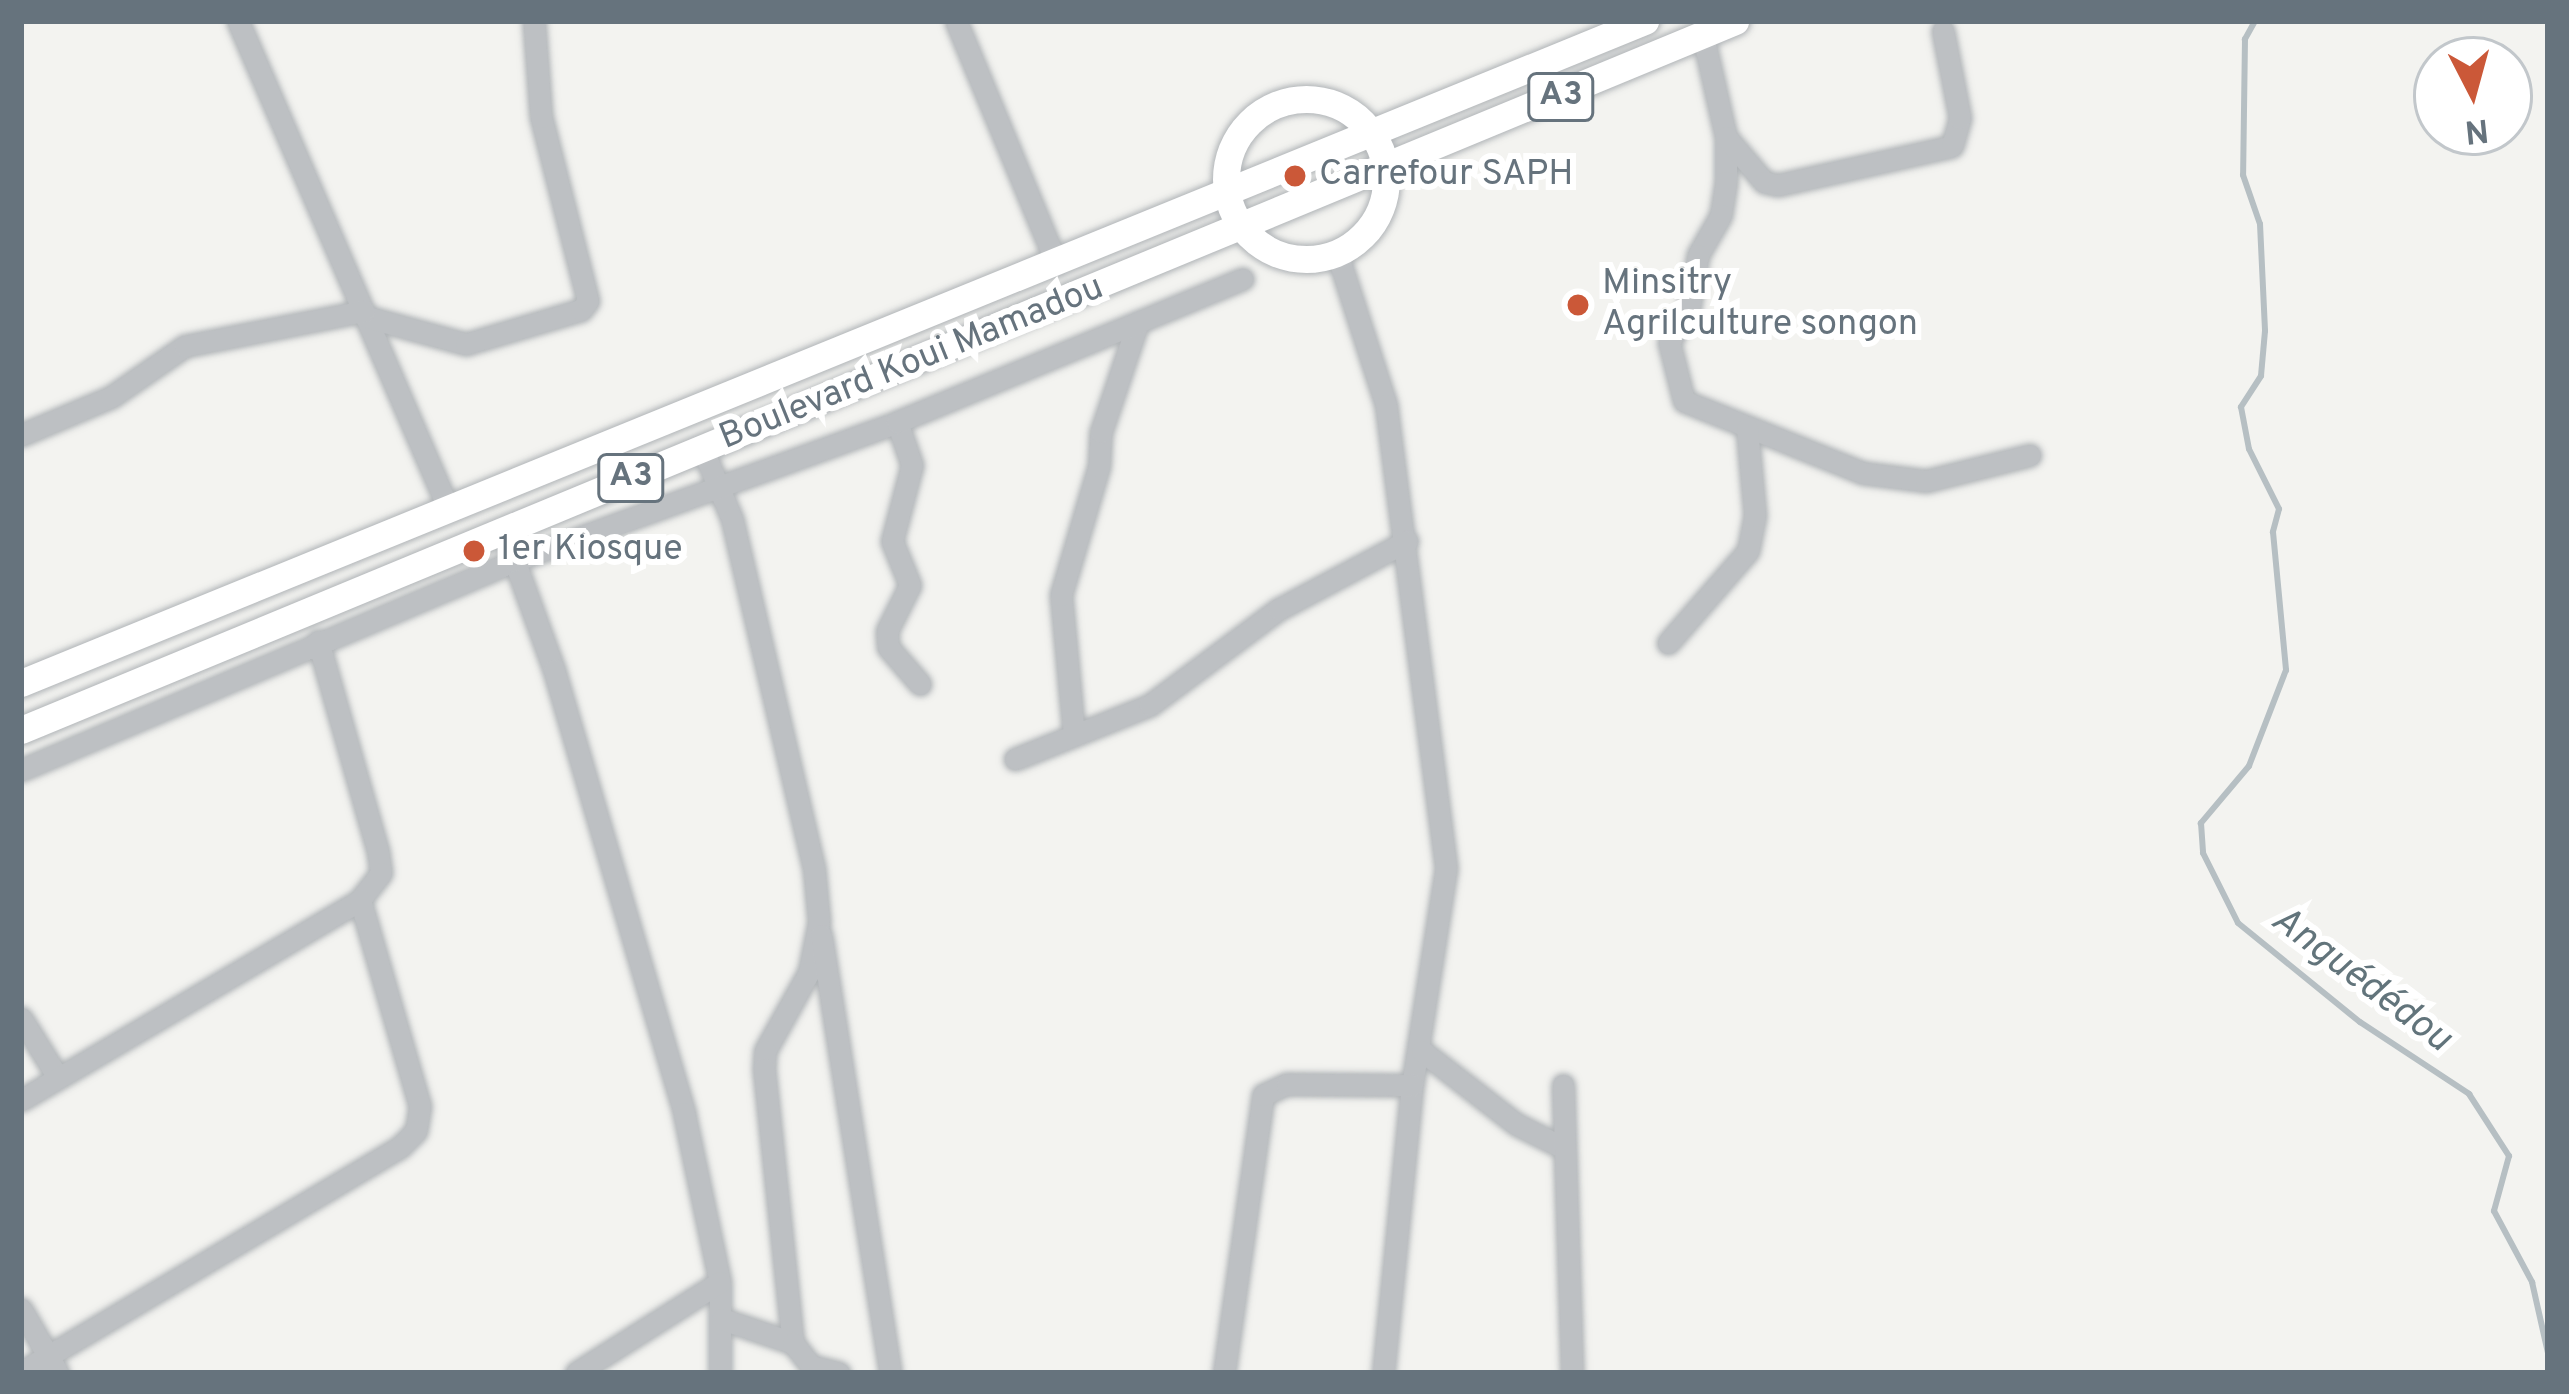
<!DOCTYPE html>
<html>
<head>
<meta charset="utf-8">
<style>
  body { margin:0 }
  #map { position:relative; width:2569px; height:1394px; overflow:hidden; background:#f3f3f0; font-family:Overpass,sans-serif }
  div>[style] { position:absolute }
  .stream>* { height:6px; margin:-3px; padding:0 3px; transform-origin:3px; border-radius:3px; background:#b6bfc3 }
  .roads { filter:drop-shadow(0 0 3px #b0b4b7) drop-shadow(0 0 3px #b0b4b7) }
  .minor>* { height:21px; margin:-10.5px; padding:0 10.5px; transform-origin:10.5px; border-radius:10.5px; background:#bdc0c3 }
  .major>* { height:27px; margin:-13.5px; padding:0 13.5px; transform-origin:13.5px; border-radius:13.5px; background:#fff }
  .major>.ring { margin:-13.5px; padding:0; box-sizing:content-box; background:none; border:27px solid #fff; border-radius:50% }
  .dots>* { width:33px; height:33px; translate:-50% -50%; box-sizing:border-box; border:6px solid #fff; border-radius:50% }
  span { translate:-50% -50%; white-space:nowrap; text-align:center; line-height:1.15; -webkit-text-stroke:12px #fff; paint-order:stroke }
  .shield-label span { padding:3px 9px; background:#fff; border:3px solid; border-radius:9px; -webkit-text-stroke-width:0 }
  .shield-label { font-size:33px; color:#66737d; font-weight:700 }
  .poi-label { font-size:36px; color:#66737d }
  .left { translate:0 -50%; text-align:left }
  .street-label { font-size:36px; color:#66737d }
  .water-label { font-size:39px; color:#62747b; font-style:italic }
  .frame { position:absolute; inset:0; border:24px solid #66737d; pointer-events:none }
  .north { position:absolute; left:2413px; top:36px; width:120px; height:120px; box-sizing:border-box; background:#fff; border:3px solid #c2c7cb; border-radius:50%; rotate:174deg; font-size:33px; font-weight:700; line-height:48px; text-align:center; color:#66737d }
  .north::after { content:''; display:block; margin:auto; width:42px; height:54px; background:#cb5838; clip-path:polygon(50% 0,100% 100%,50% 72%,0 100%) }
</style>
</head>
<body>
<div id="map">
  <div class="stream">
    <div style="left:2255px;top:21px;width:21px;rotate:119deg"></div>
    <div style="left:2245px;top:39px;width:136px;rotate:90.8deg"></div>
    <div style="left:2243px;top:175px;width:52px;rotate:70.9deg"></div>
    <div style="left:2260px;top:224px;width:107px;rotate:87.3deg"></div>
    <div style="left:2265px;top:331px;width:45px;rotate:95.1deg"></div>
    <div style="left:2261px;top:376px;width:37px;rotate:123deg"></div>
    <div style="left:2241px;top:407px;width:43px;rotate:79.2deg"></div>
    <div style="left:2249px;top:449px;width:67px;rotate:63.4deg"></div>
    <div style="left:2279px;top:509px;width:24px;rotate:105deg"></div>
    <div style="left:2273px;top:532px;width:139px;rotate:84.6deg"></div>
    <div style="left:2286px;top:670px;width:103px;rotate:111.1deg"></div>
    <div style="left:2249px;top:766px;width:75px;rotate:130.1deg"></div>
    <div style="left:2201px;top:823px;width:30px;rotate:86deg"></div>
    <div style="left:2203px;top:853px;width:78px;rotate:63.4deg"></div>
    <div style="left:2238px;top:923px;width:157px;rotate:39.1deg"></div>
    <div style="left:2360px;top:1022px;width:131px;rotate:33.4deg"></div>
    <div style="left:2469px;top:1094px;width:74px;rotate:57.2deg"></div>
    <div style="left:2509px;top:1156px;width:57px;rotate:105.3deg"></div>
    <div style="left:2494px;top:1211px;width:81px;rotate:61.8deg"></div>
    <div style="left:2532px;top:1282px;width:73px;rotate:77.3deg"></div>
  </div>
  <div class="roads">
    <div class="minor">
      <div style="left:238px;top:21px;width:533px;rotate:66.66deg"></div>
      <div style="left:956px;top:21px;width:264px;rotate:67.5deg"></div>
      <div style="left:1703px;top:36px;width:104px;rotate:77.2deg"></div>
      <div style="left:1726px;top:137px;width:45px;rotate:90deg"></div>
      <div style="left:1726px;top:182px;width:33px;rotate:99deg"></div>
      <div style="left:1721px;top:215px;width:46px;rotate:119.9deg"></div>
      <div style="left:1698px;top:255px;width:56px;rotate:99.3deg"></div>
      <div style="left:1689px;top:310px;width:38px;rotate:122deg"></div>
      <div style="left:1669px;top:342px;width:61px;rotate:75.7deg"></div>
      <div style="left:1684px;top:401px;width:193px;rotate:21.9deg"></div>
      <div style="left:1863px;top:473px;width:64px;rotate:7.2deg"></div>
      <div style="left:1926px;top:481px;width:107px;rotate:-14deg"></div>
      <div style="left:1726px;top:137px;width:59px;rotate:49.8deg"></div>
      <div style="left:1764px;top:182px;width:14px;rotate:12deg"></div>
      <div style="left:1778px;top:185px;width:178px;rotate:-12.6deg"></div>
      <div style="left:1952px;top:146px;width:29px;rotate:-74deg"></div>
      <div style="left:1960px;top:118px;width:89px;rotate:-101.1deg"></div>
      <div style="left:1337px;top:253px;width:160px;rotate:72.1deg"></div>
      <div style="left:1386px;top:405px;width:468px;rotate:82.6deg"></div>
      <div style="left:1446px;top:869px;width:219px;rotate:98.9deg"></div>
      <div style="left:1412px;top:1085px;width:289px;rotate:95.7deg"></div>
      <div style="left:367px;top:317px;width:103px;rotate:15.3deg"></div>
      <div style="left:466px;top:344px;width:120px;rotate:-16.5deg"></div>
      <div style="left:581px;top:310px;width:11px;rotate:-52deg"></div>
      <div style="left:588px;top:301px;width:190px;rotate:-104.3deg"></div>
      <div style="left:541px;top:117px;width:96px;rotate:-94.2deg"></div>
      <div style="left:897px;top:422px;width:46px;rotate:70.8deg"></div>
      <div style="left:912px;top:465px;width:79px;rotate:104.7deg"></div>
      <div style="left:892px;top:541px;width:48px;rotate:67.8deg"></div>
      <div style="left:910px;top:585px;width:51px;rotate:116.6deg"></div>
      <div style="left:887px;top:631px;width:16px;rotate:86deg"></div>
      <div style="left:888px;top:647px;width:49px;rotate:49.1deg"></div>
      <div style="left:21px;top:435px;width:98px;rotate:-22.9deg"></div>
      <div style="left:111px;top:397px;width:90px;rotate:-34.6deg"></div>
      <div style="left:185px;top:346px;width:182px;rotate:-11.1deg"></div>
      <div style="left:703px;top:450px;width:75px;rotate:67.2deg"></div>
      <div style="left:732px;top:519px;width:359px;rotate:76.8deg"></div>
      <div style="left:814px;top:868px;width:54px;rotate:84.7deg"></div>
      <div style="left:819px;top:922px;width:51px;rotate:101.3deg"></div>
      <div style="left:809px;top:972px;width:90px;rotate:119.1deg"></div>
      <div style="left:765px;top:1051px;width:18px;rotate:93deg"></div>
      <div style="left:764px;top:1069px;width:276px;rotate:84deg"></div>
      <div style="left:503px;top:529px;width:150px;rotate:70.1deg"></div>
      <div style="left:554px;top:670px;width:462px;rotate:73.6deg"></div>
      <div style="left:684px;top:1113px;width:173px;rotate:78deg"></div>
      <div style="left:720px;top:1282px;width:91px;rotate:90deg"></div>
      <div style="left:318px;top:641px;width:219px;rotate:74.1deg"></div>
      <div style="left:378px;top:852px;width:21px;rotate:82deg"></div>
      <div style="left:381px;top:873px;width:34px;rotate:128deg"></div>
      <div style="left:1668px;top:643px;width:122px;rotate:-49deg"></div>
      <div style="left:1748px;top:551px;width:36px;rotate:-79deg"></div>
      <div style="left:1755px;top:516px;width:88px;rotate:-95.2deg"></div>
      <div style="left:1074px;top:735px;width:141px;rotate:-95.3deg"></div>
      <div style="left:1061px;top:595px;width:134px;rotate:-73.6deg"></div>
      <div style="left:1099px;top:466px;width:34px;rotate:-87deg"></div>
      <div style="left:1101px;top:432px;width:116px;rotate:-71.4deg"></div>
      <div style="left:1015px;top:759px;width:145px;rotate:-21.8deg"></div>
      <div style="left:1150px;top:705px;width:161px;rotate:-36.7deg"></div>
      <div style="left:1279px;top:609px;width:145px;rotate:-28deg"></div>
      <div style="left:21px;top:770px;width:535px;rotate:-22.97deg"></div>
      <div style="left:514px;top:561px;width:407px;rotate:-19.9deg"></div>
      <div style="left:897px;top:422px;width:374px;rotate:-22.5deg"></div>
      <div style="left:821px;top:935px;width:443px;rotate:81deg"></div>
      <div style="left:21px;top:1018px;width:68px;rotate:58.2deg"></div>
      <div style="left:1422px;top:1051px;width:119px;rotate:37.8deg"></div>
      <div style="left:1516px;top:1124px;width:51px;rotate:26.6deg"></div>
      <div style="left:1563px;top:1085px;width:288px;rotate:88.2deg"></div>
      <div style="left:21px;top:1100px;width:394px;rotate:-30.5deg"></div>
      <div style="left:360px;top:900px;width:215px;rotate:73.8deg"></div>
      <div style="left:420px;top:1106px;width:25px;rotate:99deg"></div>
      <div style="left:416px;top:1131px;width:23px;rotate:135deg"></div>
      <div style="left:400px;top:1147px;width:441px;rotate:149.3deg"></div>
      <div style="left:21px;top:1309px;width:74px;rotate:60deg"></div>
      <div style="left:722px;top:1319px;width:75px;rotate:18.7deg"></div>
      <div style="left:793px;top:1343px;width:29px;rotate:52deg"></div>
      <div style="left:811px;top:1366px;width:29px;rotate:14deg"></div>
      <div style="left:576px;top:1373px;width:170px;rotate:-32.3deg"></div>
      <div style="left:1224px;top:1373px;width:281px;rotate:-82deg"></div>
      <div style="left:1263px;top:1095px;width:26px;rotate:-25deg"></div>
      <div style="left:1287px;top:1084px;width:125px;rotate:0.5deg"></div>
    </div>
    <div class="major">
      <div class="ring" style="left:1226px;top:99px;width:133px;height:133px"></div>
      <div style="left:21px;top:683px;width:1754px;rotate:-22.18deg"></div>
      <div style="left:21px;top:730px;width:1855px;rotate:-22.47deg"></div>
    </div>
  </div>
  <div class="dots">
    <div style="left:1295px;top:176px;background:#cb5838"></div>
    <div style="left:1578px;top:305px;background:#cb5838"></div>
    <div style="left:474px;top:551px;background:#cb5838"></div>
  </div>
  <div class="shield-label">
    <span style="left:1561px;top:97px">A3</span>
    <span style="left:631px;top:478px">A3</span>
  </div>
  <div class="poi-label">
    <span class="left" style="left:1319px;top:176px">Carrefour SAPH</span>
    <span class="left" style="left:1602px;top:305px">Minsitry<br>Agrilculture songon</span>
    <span class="left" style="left:498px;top:551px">1er Kiosque</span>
  </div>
  <div class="street-label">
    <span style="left:912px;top:364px;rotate:-22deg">Boulevard Koui Mamadou</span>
  </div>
  <div class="water-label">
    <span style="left:2360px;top:981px;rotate:37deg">Anguédédou</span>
  </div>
  <div class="frame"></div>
  <div class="north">N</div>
</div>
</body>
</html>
